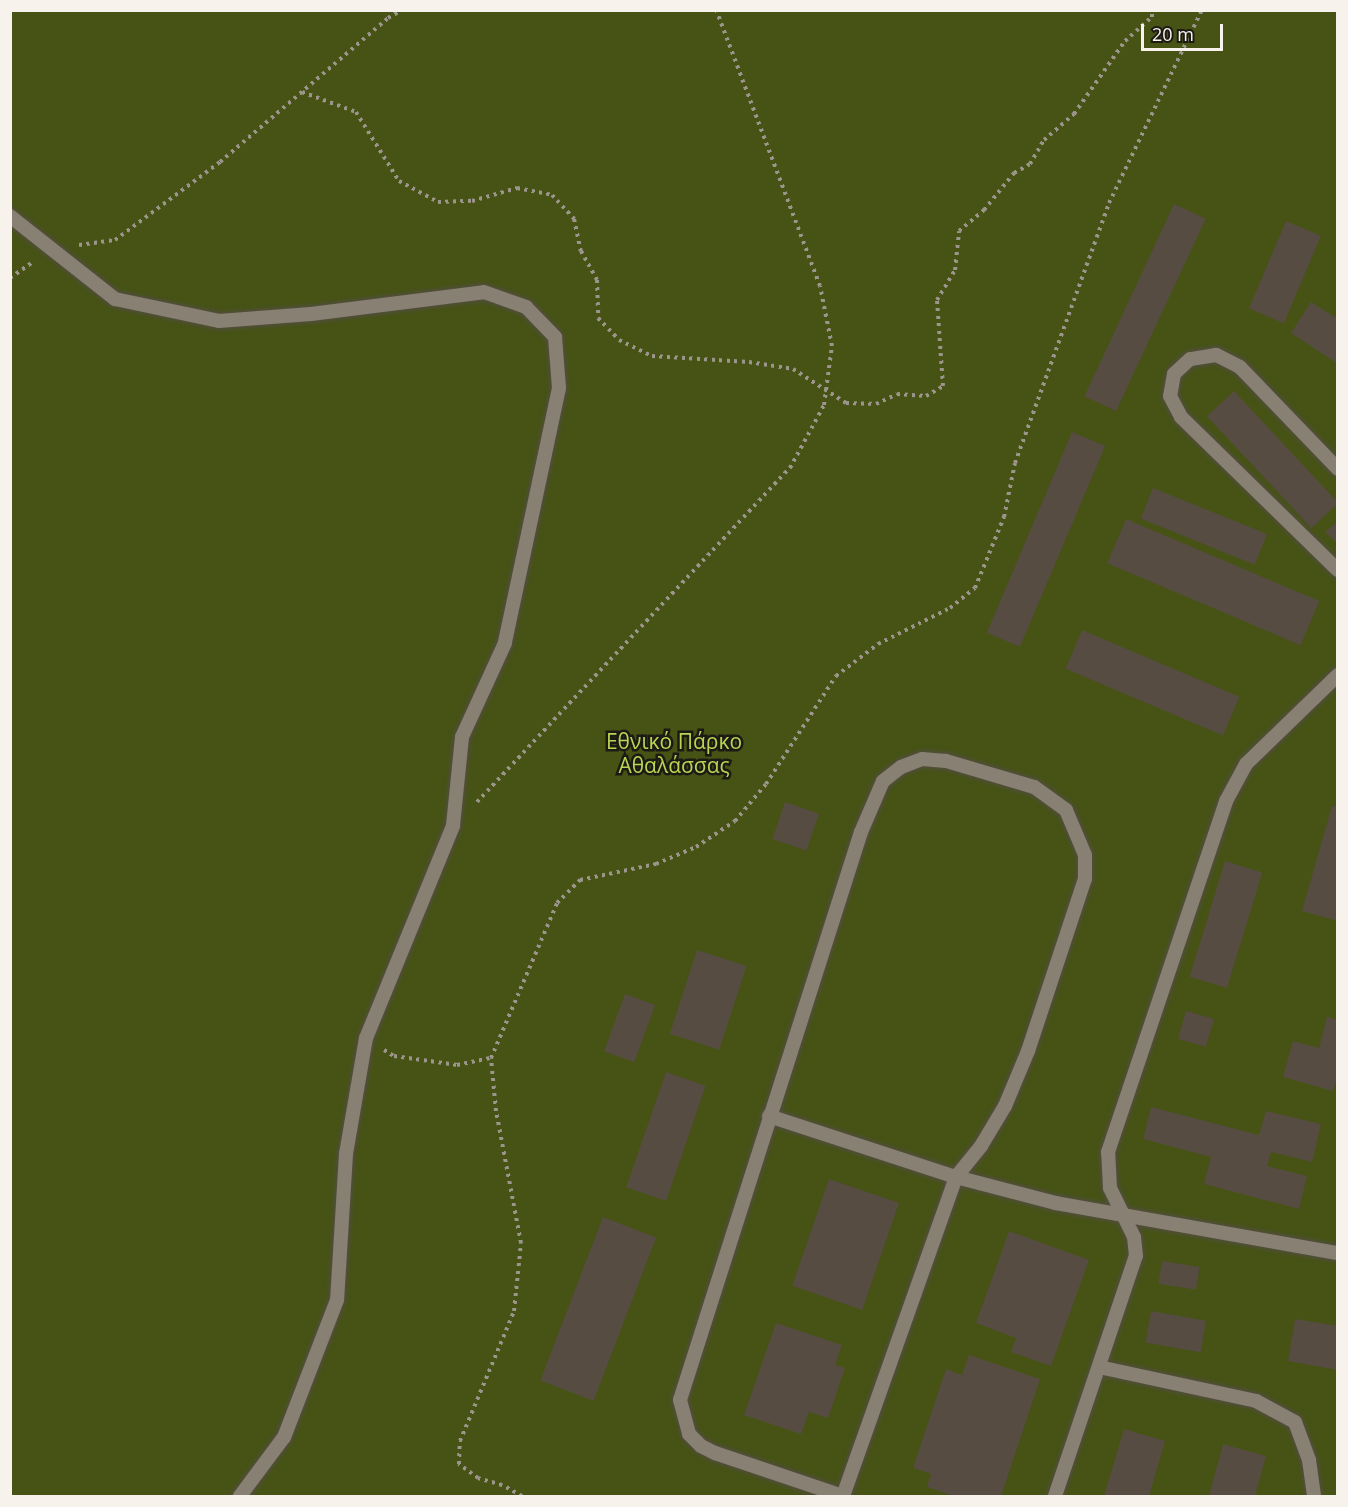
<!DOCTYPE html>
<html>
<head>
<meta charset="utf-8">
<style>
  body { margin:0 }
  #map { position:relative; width:1348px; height:1507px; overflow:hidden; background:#393127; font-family:"Open Sans",sans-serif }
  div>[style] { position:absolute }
  .green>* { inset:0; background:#465315; transform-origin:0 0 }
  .building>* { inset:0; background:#564c41; transform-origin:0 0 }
  .path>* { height:4px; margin-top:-2px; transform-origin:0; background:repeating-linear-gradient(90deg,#9b958c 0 3px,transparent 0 7.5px) }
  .roads { filter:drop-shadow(0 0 2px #544d44) drop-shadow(0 0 2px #544d44) }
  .lane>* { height:14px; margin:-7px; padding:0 7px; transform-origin:7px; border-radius:7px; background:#888073 }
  span { translate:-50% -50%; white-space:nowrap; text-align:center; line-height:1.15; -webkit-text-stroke:5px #1d1a15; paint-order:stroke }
  .park-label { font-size:21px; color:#b7d452 }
  .frame { position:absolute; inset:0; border:12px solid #f7f2eb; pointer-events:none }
  .scale { position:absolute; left:1141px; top:24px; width:82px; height:27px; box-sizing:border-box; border:3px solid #f7f2eb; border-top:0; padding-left:8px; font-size:18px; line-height:21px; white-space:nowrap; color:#f7f2eb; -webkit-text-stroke:4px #1d1a15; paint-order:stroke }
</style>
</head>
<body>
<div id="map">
  <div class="green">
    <div style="left:10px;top:11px;width:1327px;height:1485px"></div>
  </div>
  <div class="building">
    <div style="left:1174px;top:204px;width:35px;height:212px;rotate:25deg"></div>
    <div style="left:1286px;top:221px;width:38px;height:95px;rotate:23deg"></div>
    <div style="clip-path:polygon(1311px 302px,1338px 319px,1338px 364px,1291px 333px)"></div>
    <div style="left:1234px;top:391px;width:153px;height:37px;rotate:47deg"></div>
    <div style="left:1072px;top:432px;width:36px;height:218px;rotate:23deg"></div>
    <div style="left:1153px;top:488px;width:123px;height:33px;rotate:22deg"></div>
    <div style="left:1126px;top:519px;width:210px;height:48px;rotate:23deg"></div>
    <div style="clip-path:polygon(1338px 521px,1338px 544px,1325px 532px)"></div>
    <div style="left:1082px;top:630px;width:171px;height:42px;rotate:23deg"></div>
    <div style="left:785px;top:802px;width:36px;height:39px;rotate:19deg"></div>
    <div style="clip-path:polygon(1332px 806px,1338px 807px,1338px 921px,1302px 911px)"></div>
    <div style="left:1225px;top:861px;width:39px;height:121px;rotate:17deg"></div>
    <div style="left:697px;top:950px;width:52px;height:88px;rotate:18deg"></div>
    <div style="left:625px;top:994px;width:32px;height:61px;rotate:20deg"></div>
    <div style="left:1186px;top:1011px;width:29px;height:29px;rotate:16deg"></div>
    <div style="clip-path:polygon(1327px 1017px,1338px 1020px,1338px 1075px,1333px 1091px,1283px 1077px,1293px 1041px,1319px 1048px)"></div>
    <div style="left:666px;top:1072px;width:42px;height:122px;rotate:19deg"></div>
    <div style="clip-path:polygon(1151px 1107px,1259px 1135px,1266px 1111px,1321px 1124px,1312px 1162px,1271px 1152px,1267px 1166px,1307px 1176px,1299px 1209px,1204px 1184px,1211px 1157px,1143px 1139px)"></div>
    <div style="left:829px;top:1179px;width:74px;height:113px;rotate:19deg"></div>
    <div style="left:603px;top:1217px;width:57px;height:175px;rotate:21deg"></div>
    <div style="clip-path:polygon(1009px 1231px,1089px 1260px,1051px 1366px,1011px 1352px,1016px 1338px,976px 1323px)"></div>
    <div style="left:1162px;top:1261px;width:38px;height:23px;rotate:9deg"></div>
    <div style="left:1151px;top:1311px;width:56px;height:32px;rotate:10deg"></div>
    <div style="clip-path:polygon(1295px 1319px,1338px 1326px,1338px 1370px,1288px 1361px)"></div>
    <div style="clip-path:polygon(776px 1323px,842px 1345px,835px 1365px,845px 1368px,828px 1418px,809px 1412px,801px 1434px,744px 1415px)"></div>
    <div style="clip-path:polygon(969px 1355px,1040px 1379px,1001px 1496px,954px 1496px,927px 1487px,931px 1474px,913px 1468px,946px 1369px,962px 1375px)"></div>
    <div style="clip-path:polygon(1124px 1429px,1165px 1441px,1149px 1496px,1104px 1496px)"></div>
    <div style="clip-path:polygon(1223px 1444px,1266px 1456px,1255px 1496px,1209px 1496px)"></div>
  </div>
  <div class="path">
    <div style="left:302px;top:92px;width:58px;rotate:20.3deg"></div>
    <div style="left:356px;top:112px;width:81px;rotate:58.1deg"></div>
    <div style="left:399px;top:181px;width:44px;rotate:28.3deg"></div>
    <div style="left:438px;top:202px;width:34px;rotate:-2deg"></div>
    <div style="left:472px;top:201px;width:47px;rotate:-16.1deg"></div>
    <div style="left:517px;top:188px;width:36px;rotate:11deg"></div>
    <div style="left:552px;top:195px;width:33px;rotate:47deg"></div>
    <div style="left:574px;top:219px;width:33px;rotate:78deg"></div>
    <div style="left:581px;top:251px;width:33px;rotate:61deg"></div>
    <div style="left:597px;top:280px;width:38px;rotate:88deg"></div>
    <div style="left:598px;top:318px;width:30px;rotate:46deg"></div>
    <div style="left:619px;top:340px;width:37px;rotate:26deg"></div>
    <div style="left:652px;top:356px;width:97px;rotate:3.5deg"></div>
    <div style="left:749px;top:362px;width:45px;rotate:9deg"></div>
    <div style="left:793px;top:369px;width:63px;rotate:32.7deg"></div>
    <div style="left:846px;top:403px;width:30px;rotate:2deg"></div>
    <div style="left:876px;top:404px;width:23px;rotate:-25deg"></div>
    <div style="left:897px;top:394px;width:29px;rotate:4deg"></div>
    <div style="left:926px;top:396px;width:20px;rotate:-30deg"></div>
    <div style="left:943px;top:386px;width:86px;rotate:-94deg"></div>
    <div style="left:937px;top:300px;width:35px;rotate:-59deg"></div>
    <div style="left:955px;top:270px;width:39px;rotate:-84deg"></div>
    <div style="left:959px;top:231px;width:33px;rotate:-40deg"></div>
    <div style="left:984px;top:210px;width:48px;rotate:-51deg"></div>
    <div style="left:1014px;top:173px;width:18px;rotate:-29deg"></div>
    <div style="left:1030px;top:164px;width:28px;rotate:-60deg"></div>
    <div style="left:1044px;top:140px;width:40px;rotate:-41deg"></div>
    <div style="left:1074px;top:114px;width:89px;rotate:-55.1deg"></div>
    <div style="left:1125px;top:41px;width:36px;rotate:-42deg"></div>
    <div style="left:1152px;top:17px;width:7px;rotate:-90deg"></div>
    <div style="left:79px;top:245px;width:36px;rotate:-8deg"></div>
    <div style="left:115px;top:240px;width:131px;rotate:-36.6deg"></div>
    <div style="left:220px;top:162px;width:221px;rotate:-40.6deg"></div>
    <div style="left:388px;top:18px;width:16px;rotate:-30deg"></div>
    <div style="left:10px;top:278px;width:29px;rotate:-35deg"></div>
    <div style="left:477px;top:802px;width:458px;rotate:-46.9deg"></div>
    <div style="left:790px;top:468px;width:72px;rotate:-61.6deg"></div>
    <div style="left:824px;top:405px;width:60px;rotate:-82.3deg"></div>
    <div style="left:832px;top:346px;width:61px;rotate:-101.3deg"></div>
    <div style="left:820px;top:286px;width:295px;rotate:-110.6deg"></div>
    <div style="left:384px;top:1050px;width:12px;rotate:31deg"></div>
    <div style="left:394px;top:1056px;width:64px;rotate:8.1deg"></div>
    <div style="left:457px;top:1065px;width:35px;rotate:-12deg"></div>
    <div style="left:522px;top:1496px;width:23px;rotate:-151deg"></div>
    <div style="left:502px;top:1485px;width:25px;rotate:-164deg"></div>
    <div style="left:478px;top:1478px;width:24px;rotate:-144deg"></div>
    <div style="left:459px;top:1464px;width:23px;rotate:-88deg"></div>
    <div style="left:460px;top:1441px;width:141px;rotate:-67.4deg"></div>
    <div style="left:514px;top:1311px;width:68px;rotate:-84.1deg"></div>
    <div style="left:521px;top:1243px;width:134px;rotate:-100.7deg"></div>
    <div style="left:496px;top:1111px;width:53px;rotate:-95.4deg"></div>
    <div style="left:491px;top:1058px;width:168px;rotate:-66.9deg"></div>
    <div style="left:557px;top:903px;width:33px;rotate:-45deg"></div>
    <div style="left:580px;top:880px;width:78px;rotate:-11.9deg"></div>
    <div style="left:656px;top:864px;width:43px;rotate:-23deg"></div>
    <div style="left:696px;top:847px;width:47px;rotate:-33.7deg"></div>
    <div style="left:735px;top:821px;width:48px;rotate:-50deg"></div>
    <div style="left:766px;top:784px;width:129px;rotate:-57.1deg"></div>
    <div style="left:836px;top:676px;width:53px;rotate:-37.3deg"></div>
    <div style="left:878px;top:644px;width:80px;rotate:-26.6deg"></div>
    <div style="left:950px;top:608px;width:32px;rotate:-39deg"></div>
    <div style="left:975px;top:588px;width:77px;rotate:-67.8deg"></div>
    <div style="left:1004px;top:517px;width:55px;rotate:-78.5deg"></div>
    <div style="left:1015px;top:463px;width:276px;rotate:-70.1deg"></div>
    <div style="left:1109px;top:203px;width:214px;rotate:-64.3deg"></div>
  </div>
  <div class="roads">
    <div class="lane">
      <div style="left:10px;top:216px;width:134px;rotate:38.3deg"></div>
      <div style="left:115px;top:299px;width:106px;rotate:11.9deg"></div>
      <div style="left:219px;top:321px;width:92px;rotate:-4.4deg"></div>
      <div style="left:311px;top:314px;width:174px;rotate:-7.2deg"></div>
      <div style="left:484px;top:292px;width:45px;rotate:19.7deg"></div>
      <div style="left:526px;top:307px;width:42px;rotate:46deg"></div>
      <div style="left:555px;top:337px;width:51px;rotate:85.5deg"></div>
      <div style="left:559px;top:388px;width:261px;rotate:102deg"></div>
      <div style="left:505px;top:643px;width:103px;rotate:114.6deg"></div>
      <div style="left:462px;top:737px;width:89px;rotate:95.8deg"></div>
      <div style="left:453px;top:826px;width:229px;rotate:112.3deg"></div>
      <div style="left:366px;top:1038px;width:118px;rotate:99.8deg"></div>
      <div style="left:346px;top:1154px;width:146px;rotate:93.5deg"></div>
      <div style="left:337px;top:1300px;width:147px;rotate:111.1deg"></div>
      <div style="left:284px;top:1437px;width:74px;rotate:126.7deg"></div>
      <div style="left:1338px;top:469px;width:141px;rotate:-133.9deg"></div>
      <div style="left:1240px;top:367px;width:27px;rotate:-153deg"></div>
      <div style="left:1216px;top:355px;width:26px;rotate:171deg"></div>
      <div style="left:1190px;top:359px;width:22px;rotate:137deg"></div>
      <div style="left:1174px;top:374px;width:22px;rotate:100deg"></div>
      <div style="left:1170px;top:396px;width:24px;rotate:62deg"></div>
      <div style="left:1181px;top:417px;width:219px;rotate:44.3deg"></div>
      <div style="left:769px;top:1116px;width:197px;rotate:18.1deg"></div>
      <div style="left:956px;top:1177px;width:103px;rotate:14.6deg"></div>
      <div style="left:1056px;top:1203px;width:286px;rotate:10.1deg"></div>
      <div style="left:1099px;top:1367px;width:161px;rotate:12.2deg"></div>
      <div style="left:1256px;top:1401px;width:44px;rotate:28.3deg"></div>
      <div style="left:1295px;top:1422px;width:40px;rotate:69.8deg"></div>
      <div style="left:1309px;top:1460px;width:36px;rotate:82deg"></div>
      <div style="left:843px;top:1496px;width:338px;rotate:-70.5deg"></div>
      <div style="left:956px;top:1177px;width:40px;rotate:-51deg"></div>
      <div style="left:981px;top:1146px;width:47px;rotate:-59deg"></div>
      <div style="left:1005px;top:1106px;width:60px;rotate:-67.3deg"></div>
      <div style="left:1028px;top:1051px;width:181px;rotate:-71.7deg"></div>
      <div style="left:1085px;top:879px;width:24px;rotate:-90deg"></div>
      <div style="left:1085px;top:855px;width:49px;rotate:-112.9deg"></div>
      <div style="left:1066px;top:810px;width:39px;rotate:-144deg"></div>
      <div style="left:1034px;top:787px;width:92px;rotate:-163.5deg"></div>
      <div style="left:946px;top:761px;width:24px;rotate:-175deg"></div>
      <div style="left:922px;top:759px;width:22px;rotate:159deg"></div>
      <div style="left:901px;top:767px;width:23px;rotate:142deg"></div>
      <div style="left:883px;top:781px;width:56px;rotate:113.3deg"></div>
      <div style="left:861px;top:832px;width:596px;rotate:107.68deg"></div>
      <div style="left:680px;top:1400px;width:35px;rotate:75deg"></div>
      <div style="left:689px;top:1434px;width:17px;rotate:45deg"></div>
      <div style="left:701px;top:1446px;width:16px;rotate:27deg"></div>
      <div style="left:715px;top:1453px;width:135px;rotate:18.6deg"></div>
      <div style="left:1055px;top:1496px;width:253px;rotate:-71.4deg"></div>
      <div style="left:1136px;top:1256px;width:19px;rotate:-96deg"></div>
      <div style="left:1134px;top:1237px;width:55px;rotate:-116.1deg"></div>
      <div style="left:1110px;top:1188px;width:36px;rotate:-93deg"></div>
      <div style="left:1108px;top:1152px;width:370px;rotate:-71.4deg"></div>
      <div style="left:1226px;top:801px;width:42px;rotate:-61.6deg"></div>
      <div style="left:1246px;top:764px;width:128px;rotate:-44.1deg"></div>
    </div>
  </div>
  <div class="park-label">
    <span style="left:674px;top:753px">Εθνικό Πάρκο<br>Αθαλάσσας</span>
  </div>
  <div class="frame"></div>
  <div class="scale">20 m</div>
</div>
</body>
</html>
